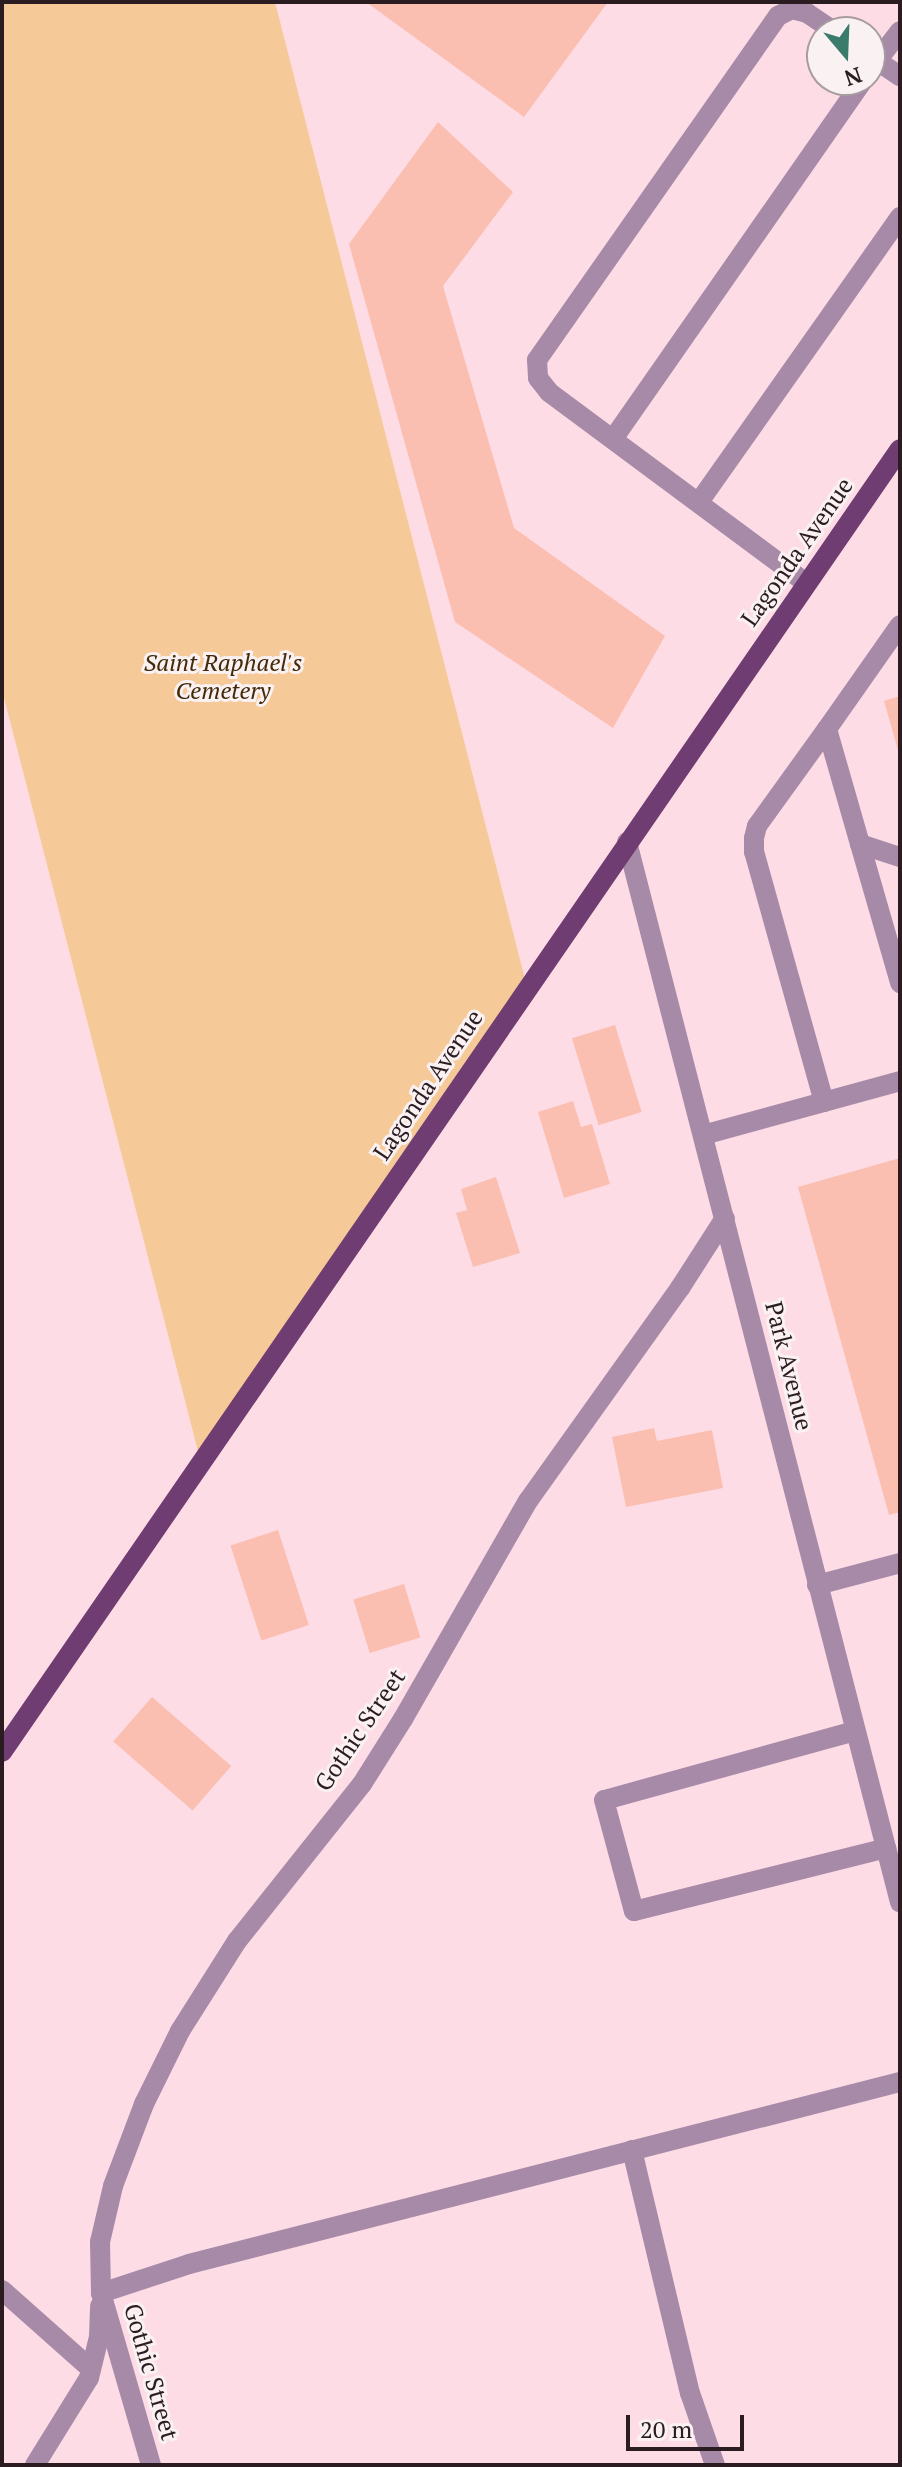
<!DOCTYPE html>
<html>
<head>
<meta charset="utf-8">
<style>
  body { margin:0 }
  #map { position:relative; width:902px; height:2467px; overflow:hidden; background:#fedce5; font-family:"PT Serif",serif }
  div>[style] { position:absolute }
  .green>* { inset:0; background:#f6ca98 }
  .building>* { inset:0; background:#fabfb0; transform-origin:0 0 }
  .service>* { height:20px; margin:-10px; padding:0 10px; transform-origin:10px; border-radius:10px; background:#a68aa8 }
  .minor>* { height:20px; margin:-10px; padding:0 10px; transform-origin:10px; border-radius:10px; background:#a68aa8 }
  .primary>* { height:20px; margin:-10px; padding:0 10px; transform-origin:10px; border-radius:10px; background:#6f3d72 }
  span { translate:-50% -50%; white-space:nowrap; text-align:center; line-height:1.15; -webkit-text-stroke:6px #faf1f3; paint-order:stroke }
  .street-label { font-size:24px; color:#2b1c21 }
  .park-label { font-size:24px; color:#442a08; font-style:italic }
  .frame { position:absolute; inset:0; border:4px solid #2b1c21; pointer-events:none }
  .north { position:absolute; left:806px; top:16px; width:80px; height:80px; box-sizing:border-box; background:#faf1f3; border:2px solid #a79c9f; border-radius:50%; rotate:161deg; font-size:22px; font-weight:700; line-height:32px; text-align:center; color:#2b1c21 }
  .north::after { content:''; display:block; margin:auto; width:28px; height:36px; background:#3a7b6b; clip-path:polygon(50% 0,100% 100%,50% 72%,0 100%) }
  .scale { position:absolute; left:626px; top:2415px; width:118px; height:36px; box-sizing:border-box; border:4px solid #2b1c21; border-top:0; padding-left:10px; font-size:24px; line-height:28px; white-space:nowrap; color:#2b1c21; -webkit-text-stroke:6px #faf1f3; paint-order:stroke }
</style>
</head>
<body>
<div id="map">
  <div class="green">
    <div style="clip-path:polygon(2px 2px,275px 2px,527px 987px,201px 1463px,2px 690px)"></div>
  </div>
  <div class="building">
    <div style="clip-path:polygon(366px 2px,608px 2px,524px 117px)"></div>
    <div style="clip-path:polygon(438px 122px,513px 192px,443px 286px,514px 528px,665px 636px,613px 728px,455px 622px,349px 244px)"></div>
    <div style="clip-path:polygon(900px 696px,900px 754px,899px 754px,884px 701px)"></div>
    <div style="left:615px;top:1025px;width:91px;height:45px;rotate:73deg"></div>
    <div style="clip-path:polygon(573px 1101px,581px 1127px,592px 1124px,610px 1184px,564px 1198px,538px 1112px)"></div>
    <div style="clip-path:polygon(900px 1158px,900px 1512px,889px 1515px,798px 1187px)"></div>
    <div style="clip-path:polygon(496px 1177px,520px 1253px,473px 1267px,456px 1213px,467px 1210px,461px 1189px)"></div>
    <div style="clip-path:polygon(654px 1428px,657px 1441px,712px 1430px,723px 1488px,626px 1507px,612px 1437px)"></div>
    <div style="left:278px;top:1530px;width:100px;height:50px;rotate:72deg"></div>
    <div style="left:404px;top:1584px;width:56px;height:53px;rotate:73deg"></div>
    <div style="left:152px;top:1697px;width:105px;height:59px;rotate:41deg"></div>
  </div>
  <div class="service">
    <div style="left:870px;top:56px;width:36px;rotate:34deg"></div>
    <div style="left:870px;top:70px;width:49px;rotate:-52.4deg"></div>
    <div style="left:613px;top:439px;width:437px;rotate:-55.1deg"></div>
    <div style="left:699px;top:502px;width:349px;rotate:-54.8deg"></div>
    <div style="left:806px;top:583px;width:320px;rotate:-143.4deg"></div>
    <div style="left:549px;top:392px;width:18px;rotate:-128deg"></div>
    <div style="left:538px;top:378px;width:18px;rotate:-93deg"></div>
    <div style="left:537px;top:360px;width:420px;rotate:-55deg"></div>
    <div style="left:778px;top:16px;width:16px;rotate:-27deg"></div>
    <div style="left:792px;top:9px;width:16px;rotate:15deg"></div>
    <div style="left:807px;top:13px;width:34px;rotate:34deg"></div>
    <div style="left:900px;top:625px;width:127px;rotate:125.1deg"></div>
    <div style="left:827px;top:729px;width:120px;rotate:74deg"></div>
    <div style="left:860px;top:844px;width:42px;rotate:18deg"></div>
    <div style="left:860px;top:844px;width:145px;rotate:73.9deg"></div>
    <div style="left:824px;top:1102px;width:260px;rotate:-105.6deg"></div>
    <div style="left:754px;top:852px;width:14px;rotate:-90deg"></div>
    <div style="left:754px;top:838px;width:12px;rotate:-76deg"></div>
    <div style="left:757px;top:826px;width:120px;rotate:-54.2deg"></div>
    <div style="left:703px;top:1135px;width:204px;rotate:-15.3deg"></div>
    <div style="left:817px;top:1585px;width:86px;rotate:-14.8deg"></div>
    <div style="left:855px;top:1731px;width:260px;rotate:164.6deg"></div>
    <div style="left:604px;top:1800px;width:115px;rotate:74.9deg"></div>
    <div style="left:634px;top:1911px;width:260px;rotate:-14deg"></div>
    <div style="left:632px;top:2150px;width:250px;rotate:76.6deg"></div>
    <div style="left:690px;top:2393px;width:76px;rotate:70.9deg"></div>
    <div style="left:2px;top:2290px;width:119px;rotate:41.6deg"></div>
    <div style="left:101px;top:2293px;width:93px;rotate:-18.2deg"></div>
    <div style="left:189px;top:2264px;width:734px;rotate:-14.36deg"></div>
  </div>
  <div class="minor">
    <div style="left:627px;top:842px;width:1095px;rotate:75.56deg"></div>
    <div style="left:35px;top:2465px;width:102px;rotate:-58.2deg"></div>
    <div style="left:89px;top:2378px;width:42px;rotate:-76.3deg"></div>
    <div style="left:99px;top:2337px;width:31px;rotate:-88deg"></div>
    <div style="left:151px;top:2465px;width:179px;rotate:-106.2deg"></div>
    <div style="left:101px;top:2293px;width:51px;rotate:-91.1deg"></div>
    <div style="left:100px;top:2242px;width:57px;rotate:-76.9deg"></div>
    <div style="left:113px;top:2186px;width:88px;rotate:-69.3deg"></div>
    <div style="left:144px;top:2104px;width:81px;rotate:-63.7deg"></div>
    <div style="left:180px;top:2031px;width:107px;rotate:-57.7deg"></div>
    <div style="left:237px;top:1941px;width:201px;rotate:-51.5deg"></div>
    <div style="left:362px;top:1784px;width:77px;rotate:-57.8deg"></div>
    <div style="left:403px;top:1719px;width:251px;rotate:-60.2deg"></div>
    <div style="left:528px;top:1501px;width:262px;rotate:-54.5deg"></div>
    <div style="left:680px;top:1288px;width:83px;rotate:-57.3deg"></div>
  </div>
  <div class="primary">
    <div style="left:2px;top:1752px;width:1582px;rotate:-55.43deg"></div>
  </div>
  <div class="street-label">
    <span style="left:797px;top:552px;rotate:-55deg">Lagonda Avenue</span>
    <span style="left:428px;top:1085px;rotate:-56deg">Lagonda Avenue</span>
    <span style="left:789px;top:1366px;rotate:76deg">Park Avenue</span>
    <span style="left:360px;top:1730px;rotate:-56deg">Gothic Street</span>
    <span style="left:151px;top:2372px;rotate:74deg">Gothic Street</span>
  </div>
  <div class="park-label">
    <span style="left:223px;top:677px">Saint Raphael's<br>Cemetery</span>
  </div>
  <div class="frame"></div>
  <div class="north">N</div>
  <div class="scale">20 m</div>
</div>
</body>
</html>
